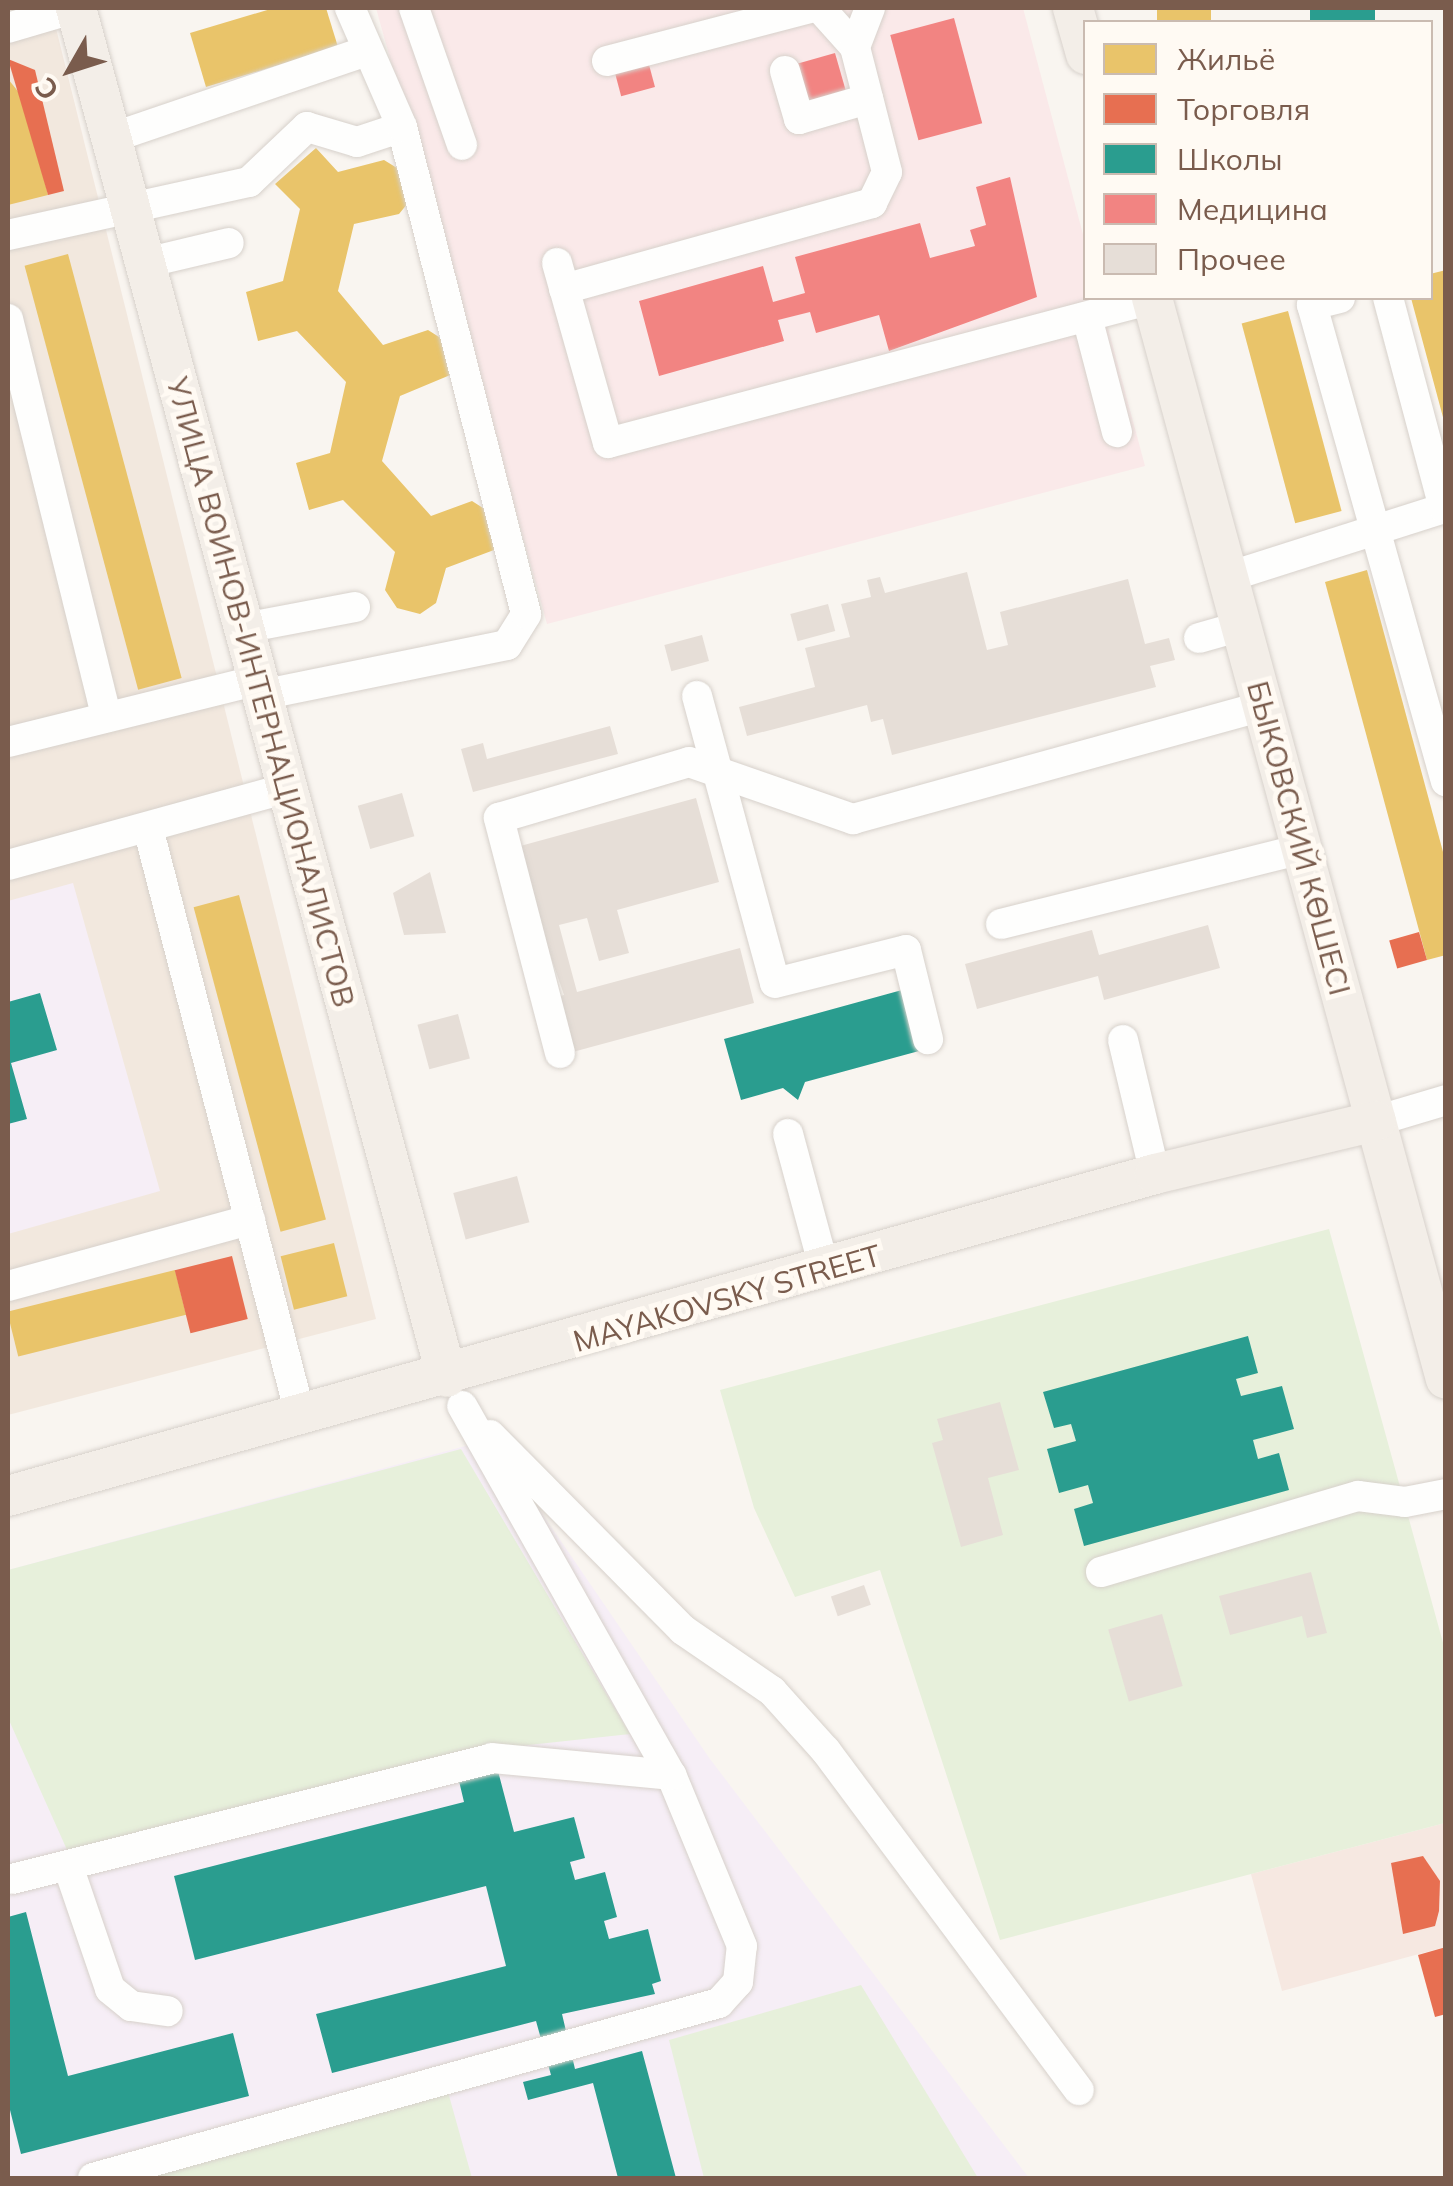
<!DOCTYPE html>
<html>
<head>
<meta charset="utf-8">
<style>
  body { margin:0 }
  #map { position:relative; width:1453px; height:2186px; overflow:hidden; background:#f9f5f0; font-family:Mulish,sans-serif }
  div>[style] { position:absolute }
  .residential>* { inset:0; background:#f2e8de }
  .commercial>* { inset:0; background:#f6e8e1 }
  .education>* { inset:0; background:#f6eef6 }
  .medical>* { inset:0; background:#fae9e9 }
  .green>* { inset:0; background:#e7f0db }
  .homes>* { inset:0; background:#e9c46a; transform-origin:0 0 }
  .shops>* { inset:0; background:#e76f51; transform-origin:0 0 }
  .schools>* { inset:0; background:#2a9d8f; transform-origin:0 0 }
  .health>* { inset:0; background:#f28482; transform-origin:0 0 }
  .building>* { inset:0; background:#e6ded7; transform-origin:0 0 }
  .roads { filter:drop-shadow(0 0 2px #d7d1cb) drop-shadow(0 0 2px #d7d1cb) }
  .minor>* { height:30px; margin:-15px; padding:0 15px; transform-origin:15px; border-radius:15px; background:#fefefd }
  .major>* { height:40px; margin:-20px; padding:0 20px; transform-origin:20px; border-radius:20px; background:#f3eee8 }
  span { translate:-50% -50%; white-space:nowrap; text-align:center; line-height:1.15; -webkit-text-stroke:10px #fffaf3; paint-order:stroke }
  .street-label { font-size:30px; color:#7a5c4d }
  .frame { position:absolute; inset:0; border:10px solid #7a5c4d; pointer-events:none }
  .legend { position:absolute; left:1083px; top:20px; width:350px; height:280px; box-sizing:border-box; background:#fffaf3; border:2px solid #cabbb1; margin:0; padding:12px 18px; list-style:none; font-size:30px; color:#7a5c4d }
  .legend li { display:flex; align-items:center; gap:20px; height:50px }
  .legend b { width:50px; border:2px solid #cabbb1 }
  .north { position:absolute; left:20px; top:20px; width:100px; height:100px; -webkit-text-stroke:8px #fffaf3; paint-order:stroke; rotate:231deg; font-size:28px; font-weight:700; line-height:40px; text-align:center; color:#7a5c4d }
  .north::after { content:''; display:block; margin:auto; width:35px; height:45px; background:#7a5c4d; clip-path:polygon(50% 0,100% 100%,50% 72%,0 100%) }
</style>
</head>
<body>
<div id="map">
  <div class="residential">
    <div style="clip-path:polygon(8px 8px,51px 8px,376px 1319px,8px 1415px)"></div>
  </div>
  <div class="commercial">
    <div style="clip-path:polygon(1445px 1823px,1445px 1947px,1282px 1991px,1251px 1874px)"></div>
  </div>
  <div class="education">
    <div style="clip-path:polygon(73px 883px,160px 1191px,8px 1234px,8px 901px)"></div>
    <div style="clip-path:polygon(491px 1439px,710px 1759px,1029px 2178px,8px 2178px,8px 1570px)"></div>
  </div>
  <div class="medical">
    <div style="clip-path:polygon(376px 8px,1023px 8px,1085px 242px,1086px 298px,1100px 298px,1145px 466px,547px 624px)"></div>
  </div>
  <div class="green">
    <div style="clip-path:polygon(1329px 1229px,1445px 1650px,1445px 1823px,1000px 1940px,880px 1570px,795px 1597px,754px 1508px,720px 1390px)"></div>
    <div style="clip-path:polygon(461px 1449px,630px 1734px,493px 1749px,72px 1861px,8px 1718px,8px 1570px)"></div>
    <div style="clip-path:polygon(861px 1985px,978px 2178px,704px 2178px,669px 2040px)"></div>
    <div style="clip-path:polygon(448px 2092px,472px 2178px,148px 2178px,147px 2173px)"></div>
  </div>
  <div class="homes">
    <div style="clip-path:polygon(274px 8px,326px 8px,338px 47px,206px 87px,190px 33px)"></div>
    <div style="left:1157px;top:8px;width:54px;height:15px"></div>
    <div style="clip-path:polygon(8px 79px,25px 100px,48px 195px,8px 205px)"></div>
    <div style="clip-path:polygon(316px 148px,338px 172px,384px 160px,397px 168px,408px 203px,399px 214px,354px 224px,338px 291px,383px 345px,428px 330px,447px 342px,455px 373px,400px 396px,382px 461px,431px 516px,472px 501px,494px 515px,502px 547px,446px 568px,436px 603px,420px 614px,397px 608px,385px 590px,395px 552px,343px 500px,309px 510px,296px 463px,330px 453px,346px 382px,297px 331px,258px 341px,246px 292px,283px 281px,300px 209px,275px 184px)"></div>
    <div style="left:68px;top:254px;width:439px;height:45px;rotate:75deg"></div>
    <div style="clip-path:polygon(1446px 270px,1446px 421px,1444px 421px,1411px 298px,1430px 298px,1430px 274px)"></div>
    <div style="left:1288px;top:311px;width:207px;height:48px;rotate:75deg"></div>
    <div style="clip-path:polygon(1367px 570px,1446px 863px,1446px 955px,1427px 960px,1325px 582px)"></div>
    <div style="left:239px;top:895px;width:336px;height:47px;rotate:75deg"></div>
    <div style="left:334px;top:1243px;width:55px;height:55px;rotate:76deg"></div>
    <div style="left:175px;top:1270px;width:46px;height:173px;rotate:76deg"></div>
  </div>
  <div class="shops">
    <div style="clip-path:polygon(8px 59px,35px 70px,64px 191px,48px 195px)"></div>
    <div style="left:1419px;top:932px;width:29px;height:31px;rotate:74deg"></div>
    <div style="left:232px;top:1256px;width:65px;height:59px;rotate:76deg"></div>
    <div style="clip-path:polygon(1423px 1856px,1440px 1881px,1439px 1911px,1435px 1926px,1403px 1934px,1391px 1863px)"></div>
    <div style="clip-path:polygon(1446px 1947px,1446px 2014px,1435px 2017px,1418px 1955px)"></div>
  </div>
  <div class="schools">
    <div style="left:1310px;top:8px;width:65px;height:15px"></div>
    <div style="clip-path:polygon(902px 990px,919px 1051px,805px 1082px,798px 1100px,783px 1088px,741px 1100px,724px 1039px)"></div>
    <div style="clip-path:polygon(40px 993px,57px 1050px,11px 1063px,27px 1119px,8px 1124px,8px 1002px)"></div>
    <div style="clip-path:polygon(1248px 1336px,1258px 1373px,1236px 1379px,1241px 1396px,1282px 1386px,1294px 1429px,1253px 1440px,1258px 1459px,1279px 1453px,1289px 1490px,1084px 1546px,1074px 1509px,1093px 1503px,1088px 1485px,1059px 1493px,1047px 1449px,1076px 1441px,1071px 1424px,1054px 1428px,1043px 1392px)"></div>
    <div style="clip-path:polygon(498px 1771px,514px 1832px,574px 1817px,585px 1858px,570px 1862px,575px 1880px,605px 1872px,617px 1917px,604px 1921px,609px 1939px,648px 1929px,661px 1981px,652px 1984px,655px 1994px,562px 2014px,575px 2069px,642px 2051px,676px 2178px,618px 2178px,593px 2083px,528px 2100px,523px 2082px,551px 2075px,536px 2021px,332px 2073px,316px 2014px,506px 1966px,486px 1886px,195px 1960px,174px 1876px,464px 1802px,459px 1781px)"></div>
    <div style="clip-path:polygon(26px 1912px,68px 2076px,233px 2033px,249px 2096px,21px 2154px,8px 2102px,8px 1917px)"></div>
  </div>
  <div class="health">
    <div style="left:954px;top:18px;width:109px;height:66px;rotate:75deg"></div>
    <div style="left:835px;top:53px;width:45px;height:43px;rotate:74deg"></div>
    <div style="left:648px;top:61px;width:27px;height:35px;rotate:75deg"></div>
    <div style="clip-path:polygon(1010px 177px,1037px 297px,889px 351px,879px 315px,816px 333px,810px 312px,778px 320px,784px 341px,659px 376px,639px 301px,763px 266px,773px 302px,805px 293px,795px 257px,920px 223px,930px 258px,975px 246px,970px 230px,986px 225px,976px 187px)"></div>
  </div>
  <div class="building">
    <div style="clip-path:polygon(967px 572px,987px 650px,1008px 645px,1000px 612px,1128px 579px,1145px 644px,1169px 638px,1175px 660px,1150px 666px,1156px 687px,892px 755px,883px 719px,871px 722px,867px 705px,747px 736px,739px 707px,815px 687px,805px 648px,850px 637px,841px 604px,871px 597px,867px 580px,880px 577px,885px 593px)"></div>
    <div style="left:828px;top:604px;width:28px;height:39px;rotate:75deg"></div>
    <div style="left:702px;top:635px;width:27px;height:39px;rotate:75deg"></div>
    <div style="clip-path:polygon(610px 726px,618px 754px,473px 792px,461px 749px,483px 743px,487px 759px)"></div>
    <div style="left:402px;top:793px;width:45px;height:46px;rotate:74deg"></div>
    <div style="clip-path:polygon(696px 798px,719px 882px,617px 910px,629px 953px,599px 961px,587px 918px,559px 925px,577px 992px,740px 948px,754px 1003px,569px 1053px,554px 998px,564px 995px,513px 848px)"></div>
    <div style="clip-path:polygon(430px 872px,446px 933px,404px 935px,393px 893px)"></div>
    <div style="clip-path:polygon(1208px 925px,1220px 968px,1104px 1000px,1098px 976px,977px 1009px,965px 964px,1092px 930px,1099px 955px)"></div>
    <div style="left:458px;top:1014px;width:46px;height:42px;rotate:75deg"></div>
    <div style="left:517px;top:1176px;width:48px;height:66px;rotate:75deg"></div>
    <div style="clip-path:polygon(1000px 1402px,1019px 1470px,988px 1478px,1003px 1535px,961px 1547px,932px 1443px,943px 1440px,937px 1419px)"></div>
    <div style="clip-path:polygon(1311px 1572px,1327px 1633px,1307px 1638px,1302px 1616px,1230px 1635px,1219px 1596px)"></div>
    <div style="left:864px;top:1585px;width:21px;height:35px;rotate:71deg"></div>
    <div style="left:1162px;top:1614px;width:75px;height:56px;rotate:74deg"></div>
  </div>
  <div class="roads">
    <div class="minor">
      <div style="left:414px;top:8px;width:145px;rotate:70.7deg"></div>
      <div style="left:820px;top:8px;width:52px;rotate:48.1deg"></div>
      <div style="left:8px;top:28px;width:71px;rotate:-16.4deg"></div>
      <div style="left:607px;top:61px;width:210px;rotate:-14.6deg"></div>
      <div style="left:785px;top:71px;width:50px;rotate:73.7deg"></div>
      <div style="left:799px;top:119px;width:72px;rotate:-16.2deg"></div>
      <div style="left:111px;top:138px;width:269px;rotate:-18.8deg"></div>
      <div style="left:8px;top:235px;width:247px;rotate:-12.4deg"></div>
      <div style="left:249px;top:182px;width:80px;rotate:-43.5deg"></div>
      <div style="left:307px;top:127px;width:52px;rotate:16.7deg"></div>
      <div style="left:357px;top:142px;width:47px;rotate:-18.4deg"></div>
      <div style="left:145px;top:263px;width:86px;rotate:-13.4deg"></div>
      <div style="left:557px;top:263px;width:187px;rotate:74.2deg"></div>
      <div style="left:608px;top:443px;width:563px;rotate:-14.83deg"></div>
      <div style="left:564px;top:289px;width:320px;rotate:-15.6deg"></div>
      <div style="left:872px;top:203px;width:34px;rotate:-64deg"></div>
      <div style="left:887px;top:172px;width:129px;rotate:-104.4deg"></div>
      <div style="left:855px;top:47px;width:42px;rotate:-69deg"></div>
      <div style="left:1340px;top:298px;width:29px;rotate:166deg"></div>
      <div style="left:1312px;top:305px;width:495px;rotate:74.3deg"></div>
      <div style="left:1087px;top:317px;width:119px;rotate:75.4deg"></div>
      <div style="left:8px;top:319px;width:405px;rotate:76.1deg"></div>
      <div style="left:1228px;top:577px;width:227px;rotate:-17.7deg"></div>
      <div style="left:1444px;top:508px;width:217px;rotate:-104.9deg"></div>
      <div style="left:244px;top:628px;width:113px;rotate:-10.7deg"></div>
      <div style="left:1199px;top:638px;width:44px;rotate:-15.9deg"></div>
      <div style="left:261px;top:695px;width:251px;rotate:-11.5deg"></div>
      <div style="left:507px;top:645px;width:36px;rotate:-58deg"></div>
      <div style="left:526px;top:614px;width:503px;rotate:-104.29deg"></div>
      <div style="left:402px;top:127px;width:130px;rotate:-113.6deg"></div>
      <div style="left:697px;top:696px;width:297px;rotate:74.8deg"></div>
      <div style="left:775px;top:983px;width:135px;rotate:-14.1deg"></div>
      <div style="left:906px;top:950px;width:92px;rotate:76.1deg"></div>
      <div style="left:8px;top:742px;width:258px;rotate:-13.9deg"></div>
      <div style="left:148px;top:828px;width:610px;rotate:75.46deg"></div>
      <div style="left:8px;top:865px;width:290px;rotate:-15.4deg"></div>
      <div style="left:1001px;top:924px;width:310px;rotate:-14deg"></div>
      <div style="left:1123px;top:1040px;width:138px;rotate:76.6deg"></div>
      <div style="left:560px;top:1053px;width:243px;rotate:-104.6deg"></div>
      <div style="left:499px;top:818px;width:198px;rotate:-16.4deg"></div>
      <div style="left:689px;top:762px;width:174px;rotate:19.2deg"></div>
      <div style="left:853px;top:819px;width:425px;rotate:-15.4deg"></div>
      <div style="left:1376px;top:1121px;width:73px;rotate:-16.7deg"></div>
      <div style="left:788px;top:1134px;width:142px;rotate:74.9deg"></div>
      <div style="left:8px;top:1286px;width:251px;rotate:-15.3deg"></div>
      <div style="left:490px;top:1435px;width:274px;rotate:45.3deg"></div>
      <div style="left:683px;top:1630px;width:108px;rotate:34.4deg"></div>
      <div style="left:772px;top:1691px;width:81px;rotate:48deg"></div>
      <div style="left:826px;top:1751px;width:423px;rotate:53.3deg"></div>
      <div style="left:1101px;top:1572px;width:268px;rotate:-16.5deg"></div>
      <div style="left:1358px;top:1496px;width:47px;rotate:7.3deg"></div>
      <div style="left:1405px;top:1502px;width:42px;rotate:-11deg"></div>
      <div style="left:68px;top:1866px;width:130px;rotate:71.1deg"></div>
      <div style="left:110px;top:1989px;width:27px;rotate:39deg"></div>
      <div style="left:131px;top:2006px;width:37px;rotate:8deg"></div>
      <div style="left:12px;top:1879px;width:495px;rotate:-14.1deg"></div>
      <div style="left:492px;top:1758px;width:180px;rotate:5.4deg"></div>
      <div style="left:93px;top:2178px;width:650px;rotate:-15.62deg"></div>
      <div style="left:719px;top:2003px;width:28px;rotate:-48deg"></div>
      <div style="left:738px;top:1982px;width:36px;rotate:-84deg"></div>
      <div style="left:742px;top:1946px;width:185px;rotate:-112.5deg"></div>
      <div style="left:671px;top:1775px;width:424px;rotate:-119.5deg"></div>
    </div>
    <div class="major">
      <div style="left:76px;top:8px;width:1418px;rotate:74.84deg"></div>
      <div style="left:1073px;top:8px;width:48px;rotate:74.2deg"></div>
      <div style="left:1152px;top:298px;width:1120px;rotate:74.79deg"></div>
      <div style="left:8px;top:1496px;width:1191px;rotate:-15.68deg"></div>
      <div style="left:1155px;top:1174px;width:227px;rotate:-13.5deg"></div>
    </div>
  </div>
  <div class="street-label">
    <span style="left:261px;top:692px;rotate:75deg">УЛИЦА ВОИНОВ-ИНТЕРНАЦИОНАЛИСТОВ</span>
    <span style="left:1299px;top:838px;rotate:75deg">БЫКОВСКИЙ КӨШЕСІ</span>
    <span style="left:727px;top:1298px;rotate:-16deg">MAYAKOVSKY STREET</span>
  </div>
  <div class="frame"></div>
  <ul class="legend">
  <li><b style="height:28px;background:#e9c46a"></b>Жильё</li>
  <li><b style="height:28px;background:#e76f51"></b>Торговля</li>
  <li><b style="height:28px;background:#2a9d8f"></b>Школы</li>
  <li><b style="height:28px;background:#f28482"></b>Медицина</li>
  <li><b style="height:28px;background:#e6ded7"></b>Прочее</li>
  </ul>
  <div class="north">С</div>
</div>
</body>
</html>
